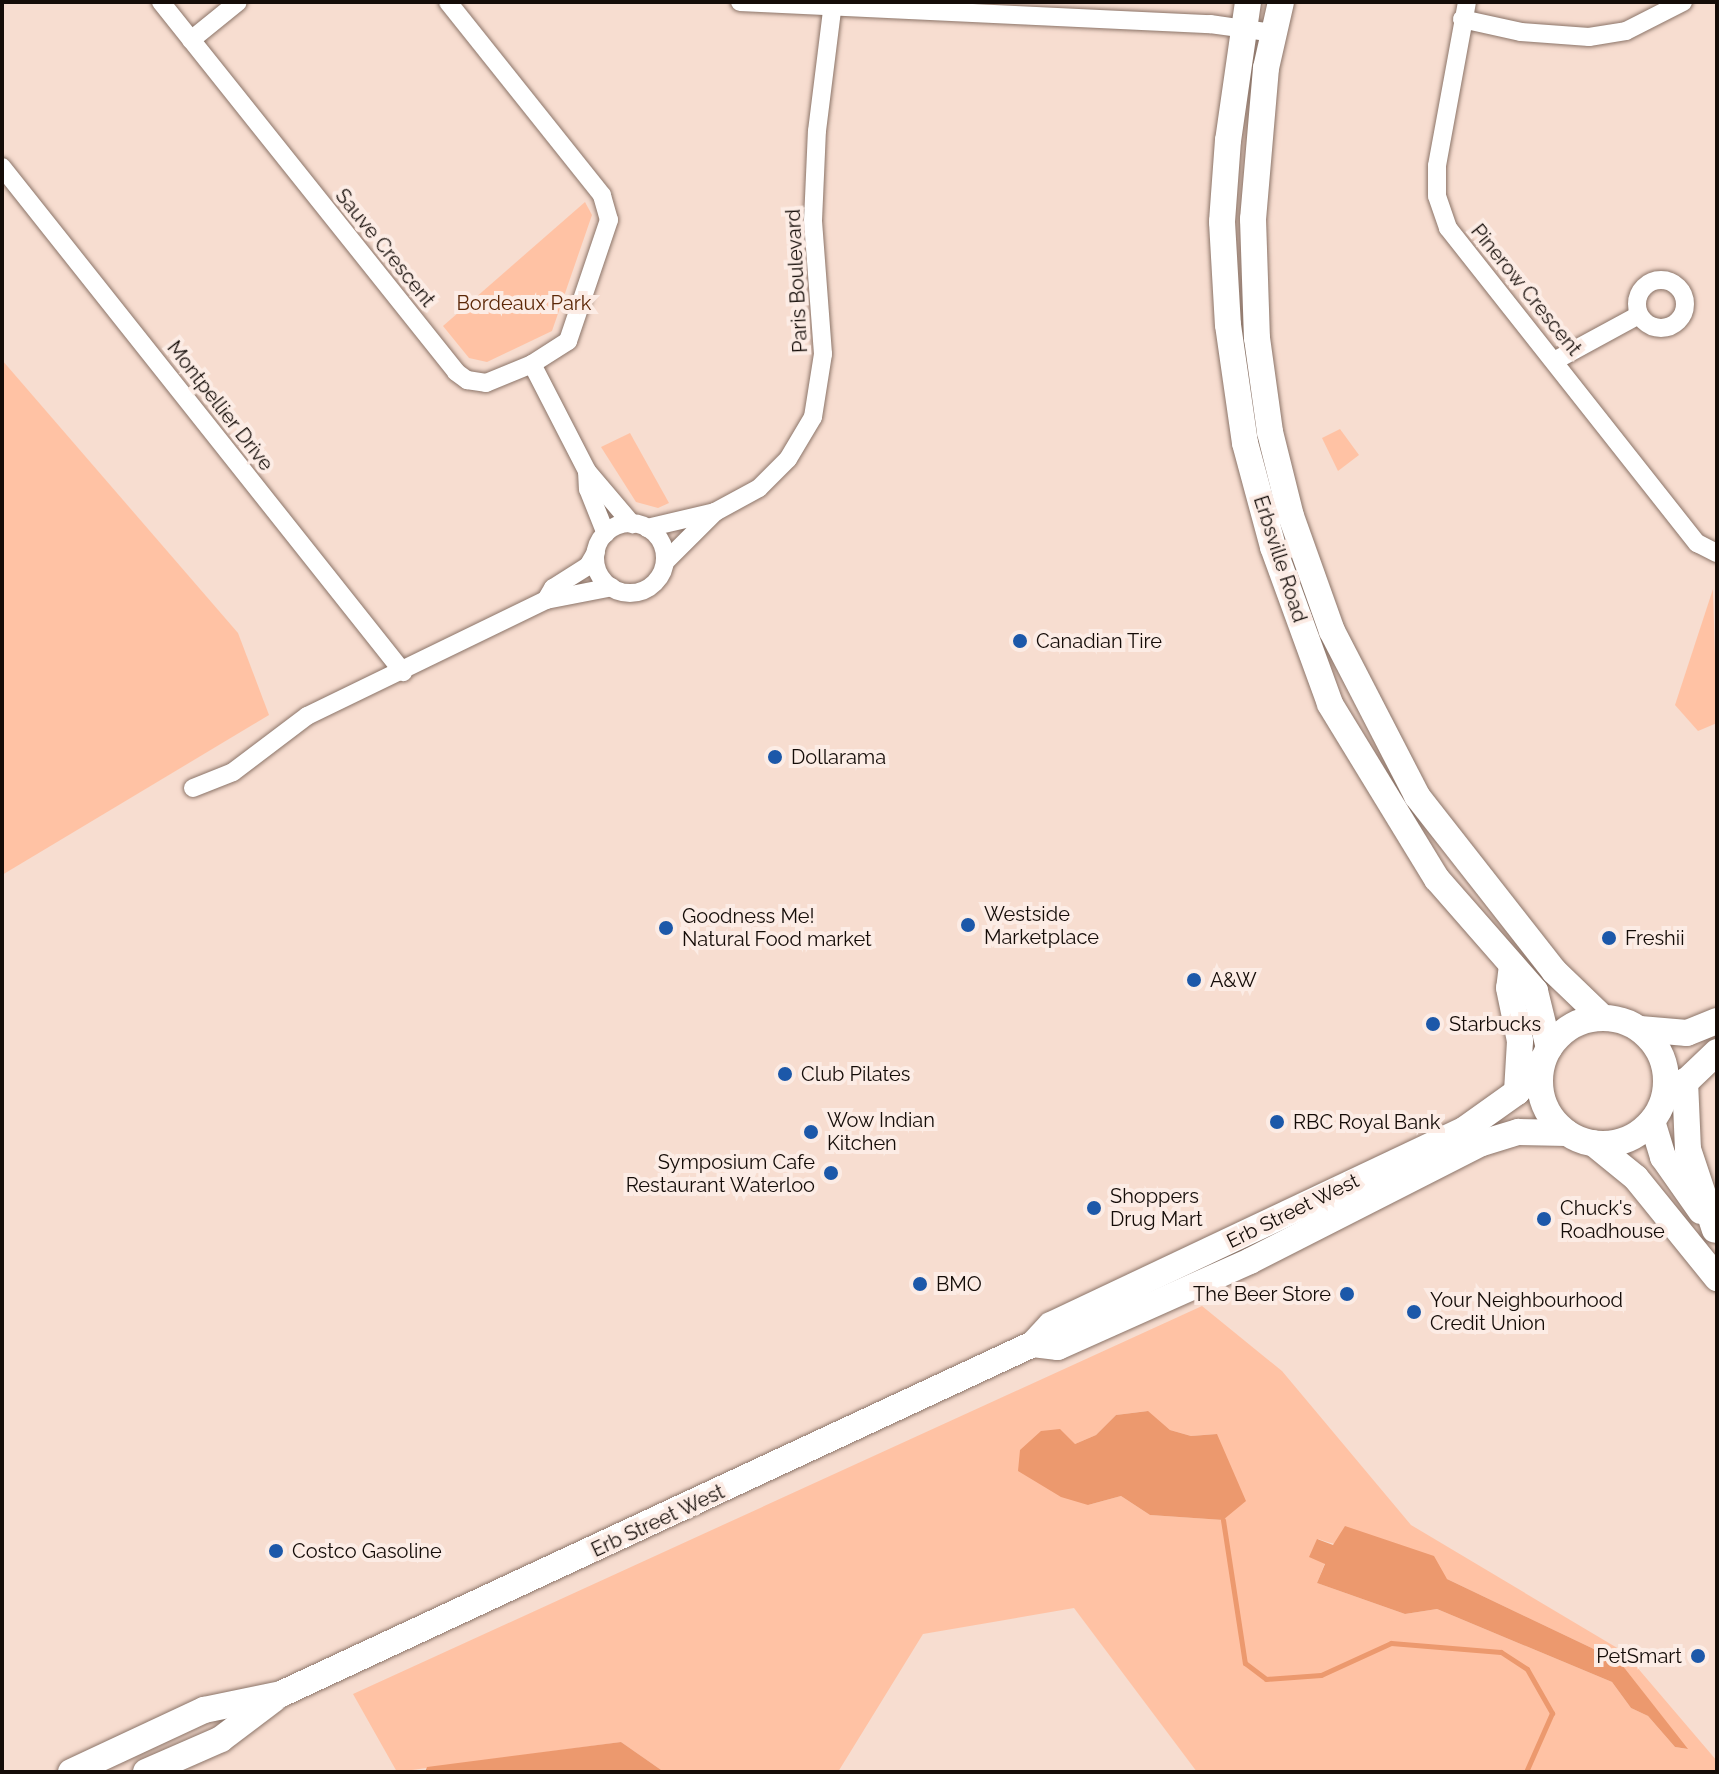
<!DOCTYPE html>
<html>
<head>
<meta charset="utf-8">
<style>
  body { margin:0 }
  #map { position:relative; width:1719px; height:1774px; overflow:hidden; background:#f7ddd0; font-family:Raleway,sans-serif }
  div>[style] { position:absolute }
  .green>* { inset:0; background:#ffc2a4 }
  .water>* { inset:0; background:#ec996e }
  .stream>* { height:5px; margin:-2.5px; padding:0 2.5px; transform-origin:2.5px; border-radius:2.5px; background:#ec996e }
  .roads { filter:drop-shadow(0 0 2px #8b7468) drop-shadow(0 0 2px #8b7468) }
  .minor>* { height:18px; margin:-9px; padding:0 9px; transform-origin:9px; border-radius:9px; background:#fff }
  .minor>.ring { margin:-9px; padding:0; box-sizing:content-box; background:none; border:18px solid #fff; border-radius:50% }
  .secondary>* { height:26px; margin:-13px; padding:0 13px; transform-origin:13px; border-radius:13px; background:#fff }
  .secondary>.ring { margin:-13px; padding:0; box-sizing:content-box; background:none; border:26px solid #fff; border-radius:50% }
  .dots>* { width:22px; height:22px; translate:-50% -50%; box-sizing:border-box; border:4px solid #fcece5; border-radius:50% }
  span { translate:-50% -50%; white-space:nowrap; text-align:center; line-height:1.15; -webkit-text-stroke:8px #fcece5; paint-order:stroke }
  .street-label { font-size:20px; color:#140c08 }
  .park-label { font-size:20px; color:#5c2707 }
  .poi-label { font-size:20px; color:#140c08 }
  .left { translate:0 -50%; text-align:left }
  .right { translate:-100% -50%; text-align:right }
  .frame { position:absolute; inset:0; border:4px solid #140c08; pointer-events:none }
</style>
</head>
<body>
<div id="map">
  <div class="green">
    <div style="clip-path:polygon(585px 202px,592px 215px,552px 331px,487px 362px,469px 358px,443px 326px)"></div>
    <div style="clip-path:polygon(2px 360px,238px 633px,269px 715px,2px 875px)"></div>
    <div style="clip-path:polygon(1340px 429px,1359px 455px,1338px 471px,1322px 438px)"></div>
    <div style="clip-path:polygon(630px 433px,669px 503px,658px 508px,636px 502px,601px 447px)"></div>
    <div style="clip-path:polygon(1713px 589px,1717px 723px,1698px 731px,1675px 705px)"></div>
    <div style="clip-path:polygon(evenodd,1202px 1306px,1282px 1371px,1411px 1525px,1624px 1652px,1717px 1761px,1717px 1772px,1197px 1772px,1074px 1608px,923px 1634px,838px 1772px,664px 1772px,621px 1742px,397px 1772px,353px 1694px,1202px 1306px,1147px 1411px,1170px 1430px,1191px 1436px,1216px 1434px,1223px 1520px,1150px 1515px,1121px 1496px,1088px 1505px,1075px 1444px,1096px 1435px,1116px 1415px,1147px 1411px,1202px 1306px,1318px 1539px,1447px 1579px,1619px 1661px,1687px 1749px,1675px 1747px,1648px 1716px,1631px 1708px,1612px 1682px,1437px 1609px,1405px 1614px,1317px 1583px,1325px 1563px,1318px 1539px)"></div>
  </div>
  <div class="water">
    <div style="clip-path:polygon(1148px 1411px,1170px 1430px,1191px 1436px,1217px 1434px,1246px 1501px,1223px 1520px,1150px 1515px,1121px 1496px,1088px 1505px,1061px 1497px,1018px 1471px,1020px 1450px,1041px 1431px,1060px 1429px,1075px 1444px,1096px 1435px,1116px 1415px)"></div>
    <div style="clip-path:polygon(1345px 1526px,1434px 1556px,1447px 1579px,1619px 1661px,1688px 1749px,1675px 1747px,1648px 1716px,1631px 1708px,1612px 1682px,1437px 1609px,1405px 1614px,1317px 1583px,1325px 1564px,1309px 1557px,1317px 1539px,1333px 1545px)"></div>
    <div style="clip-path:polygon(621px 1742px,664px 1772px,425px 1772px,427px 1767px)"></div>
  </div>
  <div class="stream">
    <div style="left:1223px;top:1520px;width:145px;rotate:81.3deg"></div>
    <div style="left:1245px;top:1663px;width:26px;rotate:37deg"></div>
    <div style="left:1266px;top:1679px;width:55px;rotate:-4.2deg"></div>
    <div style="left:1321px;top:1675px;width:77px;rotate:-24.6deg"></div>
    <div style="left:1391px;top:1643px;width:110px;rotate:4.7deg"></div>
    <div style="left:1501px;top:1652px;width:31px;rotate:33deg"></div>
    <div style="left:1527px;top:1669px;width:51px;rotate:60.4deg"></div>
    <div style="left:1552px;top:1713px;width:64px;rotate:113.8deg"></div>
  </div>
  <div class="roads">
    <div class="minor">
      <div style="left:161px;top:2px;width:473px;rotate:51.4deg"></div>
      <div style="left:456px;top:372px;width:14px;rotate:36deg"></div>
      <div style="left:467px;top:380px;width:19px;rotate:9deg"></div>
      <div style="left:486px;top:383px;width:50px;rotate:-22.4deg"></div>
      <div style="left:532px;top:364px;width:43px;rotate:-32.6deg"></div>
      <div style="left:568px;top:341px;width:128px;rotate:-71.3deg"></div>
      <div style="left:609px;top:220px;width:26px;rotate:-106deg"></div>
      <div style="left:602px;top:195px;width:247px;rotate:-128.6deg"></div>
      <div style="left:740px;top:2px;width:471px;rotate:2.7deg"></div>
      <div style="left:1210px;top:24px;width:65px;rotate:8deg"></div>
      <div style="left:1467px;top:2px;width:167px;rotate:100.4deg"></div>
      <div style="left:1437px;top:166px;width:30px;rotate:90deg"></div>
      <div style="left:1437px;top:196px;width:34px;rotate:71deg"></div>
      <div style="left:1448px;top:228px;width:402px;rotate:51.7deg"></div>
      <div style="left:1697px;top:543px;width:22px;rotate:27deg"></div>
      <div style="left:1462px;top:19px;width:60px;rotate:12.4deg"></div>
      <div style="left:1521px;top:32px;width:68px;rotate:4.2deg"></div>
      <div style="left:1589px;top:37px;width:37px;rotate:-9deg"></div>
      <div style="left:1626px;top:31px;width:64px;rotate:-27deg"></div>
      <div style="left:191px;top:40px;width:60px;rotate:-39deg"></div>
      <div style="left:2px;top:167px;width:645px;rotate:51.55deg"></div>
      <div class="ring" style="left:1637px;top:280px;width:30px;height:30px"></div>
      <div style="left:1556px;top:360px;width:94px;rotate:-28.5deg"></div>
      <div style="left:532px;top:364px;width:120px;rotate:62.8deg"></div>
      <div style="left:587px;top:471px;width:18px;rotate:87deg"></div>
      <div style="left:588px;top:489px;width:48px;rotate:68.2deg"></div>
      <div style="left:587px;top:471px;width:70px;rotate:49.7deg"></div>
      <div class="ring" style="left:595px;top:523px;width:52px;height:52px"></div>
      <div style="left:647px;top:528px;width:70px;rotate:-13.2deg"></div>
      <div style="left:715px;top:512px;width:50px;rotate:-28.6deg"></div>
      <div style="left:759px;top:488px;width:41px;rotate:-45deg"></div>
      <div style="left:788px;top:459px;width:49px;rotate:-59.2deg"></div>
      <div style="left:813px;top:417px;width:64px;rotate:-81deg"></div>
      <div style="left:823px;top:354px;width:133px;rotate:-94.3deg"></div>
      <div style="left:813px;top:221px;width:90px;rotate:-87.5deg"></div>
      <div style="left:817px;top:131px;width:130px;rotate:-82.9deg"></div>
      <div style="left:665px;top:562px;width:71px;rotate:-45deg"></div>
      <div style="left:546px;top:600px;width:14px;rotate:-60deg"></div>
      <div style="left:553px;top:588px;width:41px;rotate:-32.2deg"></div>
      <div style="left:588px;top:566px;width:16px;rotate:-60deg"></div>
      <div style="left:193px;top:788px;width:43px;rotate:-21.8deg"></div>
      <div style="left:233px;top:772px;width:93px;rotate:-37.1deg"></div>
      <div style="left:307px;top:716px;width:266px;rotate:-25.9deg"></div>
      <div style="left:546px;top:600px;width:67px;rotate:-11.1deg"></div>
    </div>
    <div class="secondary">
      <div style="left:1248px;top:2px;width:139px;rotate:98.2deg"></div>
      <div style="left:1228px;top:140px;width:82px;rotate:94.2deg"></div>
      <div style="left:1222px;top:222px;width:103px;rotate:86.7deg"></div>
      <div style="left:1228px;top:325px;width:119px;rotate:81.8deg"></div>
      <div style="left:1245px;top:443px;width:108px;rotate:74.9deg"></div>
      <div style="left:1273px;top:547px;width:167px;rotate:70deg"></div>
      <div style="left:1330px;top:704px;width:205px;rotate:58.6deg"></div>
      <div style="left:1437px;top:879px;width:149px;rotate:48.8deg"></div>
      <div style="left:1535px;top:991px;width:59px;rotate:76.2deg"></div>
      <div style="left:1281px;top:2px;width:68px;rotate:102.8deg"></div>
      <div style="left:1266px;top:68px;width:152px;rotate:94.9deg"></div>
      <div style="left:1253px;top:219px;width:119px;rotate:88.1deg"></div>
      <div style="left:1257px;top:338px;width:95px;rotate:82.1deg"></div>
      <div style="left:1270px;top:432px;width:87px;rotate:76deg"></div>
      <div style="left:1291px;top:516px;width:122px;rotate:70.4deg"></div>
      <div style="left:1332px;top:631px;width:186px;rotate:62.7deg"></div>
      <div style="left:1417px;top:796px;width:222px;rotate:51.9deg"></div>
      <div style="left:1554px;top:971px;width:68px;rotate:43.8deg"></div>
      <div style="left:1512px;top:965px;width:23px;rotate:97deg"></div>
      <div style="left:1509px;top:988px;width:54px;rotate:78.3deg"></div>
      <div style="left:1520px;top:1041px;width:51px;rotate:93.4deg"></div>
      <div class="ring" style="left:1540px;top:1018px;width:100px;height:100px"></div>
      <div style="left:1640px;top:1029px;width:47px;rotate:4.9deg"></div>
      <div style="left:1687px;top:1033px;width:32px;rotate:-22deg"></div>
      <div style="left:1685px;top:1081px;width:68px;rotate:87.5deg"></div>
      <div style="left:1688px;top:1149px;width:85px;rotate:71.6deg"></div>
      <div style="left:1675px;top:1092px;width:58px;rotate:-43.6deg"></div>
      <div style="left:1652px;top:1121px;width:38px;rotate:73deg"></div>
      <div style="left:1663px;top:1157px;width:66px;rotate:54.9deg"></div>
      <div style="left:1593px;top:1143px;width:55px;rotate:39.1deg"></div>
      <div style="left:1636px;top:1178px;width:129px;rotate:51deg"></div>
      <div style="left:1033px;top:1344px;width:25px;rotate:7deg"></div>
      <div style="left:1058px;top:1347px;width:210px;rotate:-24.1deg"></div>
      <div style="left:1250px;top:1261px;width:260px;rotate:-27deg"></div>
      <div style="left:1482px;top:1143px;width:38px;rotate:-17deg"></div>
      <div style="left:1518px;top:1132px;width:49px;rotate:1.2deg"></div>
      <div style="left:71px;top:1772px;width:147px;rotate:-25deg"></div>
      <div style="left:204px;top:1710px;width:79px;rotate:-11.7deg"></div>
      <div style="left:281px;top:1694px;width:829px;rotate:-24.96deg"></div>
      <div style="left:1033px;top:1344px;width:26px;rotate:-47deg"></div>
      <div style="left:1051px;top:1325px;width:458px;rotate:-25.3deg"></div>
      <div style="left:1465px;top:1129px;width:64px;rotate:-35.4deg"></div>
      <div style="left:1517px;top:1092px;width:39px;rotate:-52deg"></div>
      <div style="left:146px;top:1772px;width:82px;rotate:-23.7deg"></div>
      <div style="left:221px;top:1739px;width:66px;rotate:-37deg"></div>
    </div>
  </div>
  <div class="dots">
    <div style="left:1020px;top:641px;background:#1c58a9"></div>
    <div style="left:775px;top:757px;background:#1c58a9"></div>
    <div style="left:968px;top:925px;background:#1c58a9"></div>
    <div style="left:666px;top:928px;background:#1c58a9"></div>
    <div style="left:1609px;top:938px;background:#1c58a9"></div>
    <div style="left:1194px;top:980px;background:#1c58a9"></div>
    <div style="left:1433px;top:1024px;background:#1c58a9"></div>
    <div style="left:785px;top:1074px;background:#1c58a9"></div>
    <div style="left:1277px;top:1122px;background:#1c58a9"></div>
    <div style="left:811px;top:1132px;background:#1c58a9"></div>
    <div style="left:831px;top:1173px;background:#1c58a9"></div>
    <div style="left:1094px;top:1208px;background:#1c58a9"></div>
    <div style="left:1544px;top:1219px;background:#1c58a9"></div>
    <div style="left:920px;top:1284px;background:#1c58a9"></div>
    <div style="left:1347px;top:1294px;background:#1c58a9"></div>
    <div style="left:1414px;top:1312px;background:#1c58a9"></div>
    <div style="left:276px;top:1551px;background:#1c58a9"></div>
    <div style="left:1698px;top:1656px;background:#1c58a9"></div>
  </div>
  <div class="street-label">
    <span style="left:385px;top:248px;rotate:51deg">Sauve Crescent</span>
    <span style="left:797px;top:281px;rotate:-93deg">Paris Boulevard</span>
    <span style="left:1526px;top:290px;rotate:51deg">Pinerow Crescent</span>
    <span style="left:220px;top:406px;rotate:52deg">Montpellier Drive</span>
    <span style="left:1280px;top:559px;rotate:72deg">Erbsville Road</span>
    <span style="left:1293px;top:1211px;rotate:-26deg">Erb Street West</span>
    <span style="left:658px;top:1521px;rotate:-25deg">Erb Street West</span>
  </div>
  <div class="park-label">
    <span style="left:524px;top:303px">Bordeaux Park</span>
  </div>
  <div class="poi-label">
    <span class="left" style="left:1036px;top:641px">Canadian Tire</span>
    <span class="left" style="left:791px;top:757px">Dollarama</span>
    <span class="left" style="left:984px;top:926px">Westside<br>Marketplace</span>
    <span class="left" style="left:682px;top:928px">Goodness Me!<br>Natural Food market</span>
    <span class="left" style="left:1625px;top:938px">Freshii</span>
    <span class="left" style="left:1210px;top:980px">A&amp;W</span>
    <span class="left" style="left:1449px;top:1024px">Starbucks</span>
    <span class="left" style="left:801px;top:1074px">Club Pilates</span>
    <span class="left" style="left:827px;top:1132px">Wow Indian<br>Kitchen</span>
    <span class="left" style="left:1293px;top:1122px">RBC Royal Bank</span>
    <span class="right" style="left:815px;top:1174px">Symposium Cafe<br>Restaurant Waterloo</span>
    <span class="left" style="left:1110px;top:1208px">Shoppers<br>Drug Mart</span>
    <span class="left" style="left:1560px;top:1220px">Chuck's<br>Roadhouse</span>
    <span class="left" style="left:936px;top:1284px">BMO</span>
    <span class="right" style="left:1331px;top:1294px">The Beer Store</span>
    <span class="left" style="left:1430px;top:1312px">Your Neighbourhood<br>Credit Union</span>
    <span class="left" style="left:292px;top:1551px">Costco Gasoline</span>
    <span class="right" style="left:1682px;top:1656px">PetSmart</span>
  </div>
  <div class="frame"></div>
</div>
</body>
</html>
